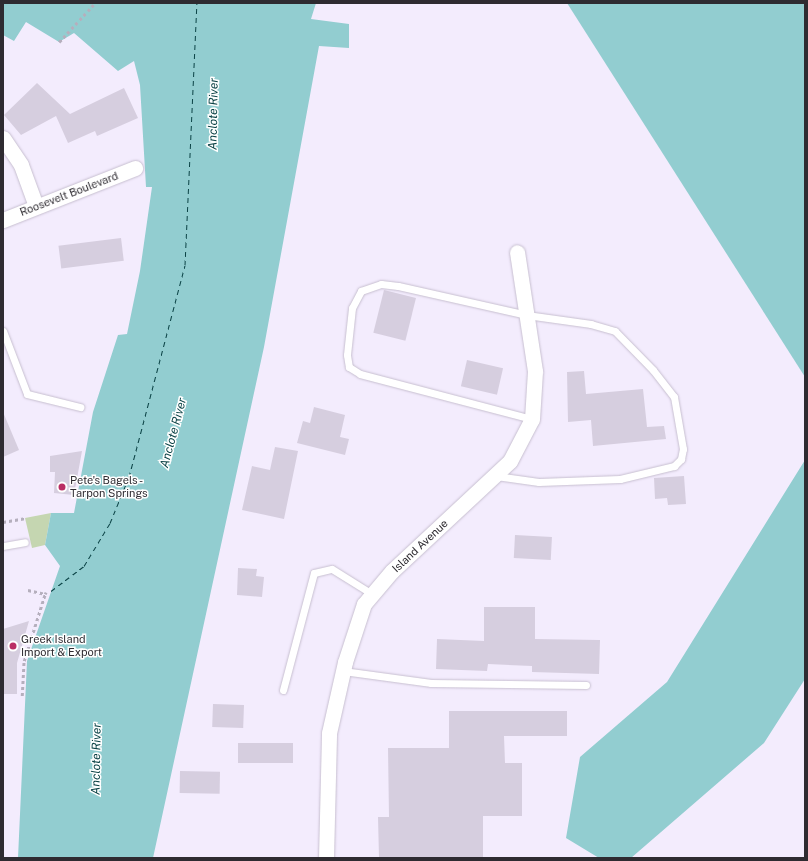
<!DOCTYPE html>
<html>
<head>
<meta charset="utf-8">
<style>
  body { margin:0 }
  #map { position:relative; width:808px; height:861px; overflow:hidden; background:#f3ecfd; font-family:"Public Sans",sans-serif }
  div>[style] { position:absolute }
  .green>* { inset:0; background:#c5d6b1 }
  .water>* { inset:0; background:#92cdd0 }
  .ferry>* { height:1px; margin-top:-0.5px; transform-origin:0; background:repeating-linear-gradient(90deg,#0a4245 0 5px,transparent 0 9px) }
  .building>* { inset:0; background:#d6cedf; transform-origin:0 0 }
  .path>* { height:2.5px; margin-top:-1.25px; transform-origin:0; background:repeating-linear-gradient(90deg,#b5afbd 0 3px,transparent 0 6px) }
  .roads { filter:drop-shadow(0 0 1px #c7bfd0) drop-shadow(0 0 1px #c7bfd0) }
  .lane>* { height:7px; margin:-3.5px; padding:0 3.5px; transform-origin:3.5px; border-radius:3.5px; background:#fff }
  .street>* { height:15px; margin:-7.5px; padding:0 7.5px; transform-origin:7.5px; border-radius:7.5px; background:#fff }
  .dots>* { width:11px; height:11px; translate:-50% -50%; box-sizing:border-box; border:2px solid #fff; border-radius:50% }
  span { translate:-50% -50%; white-space:nowrap; text-align:center; line-height:1.15; -webkit-text-stroke:3px #fff; paint-order:stroke }
  .street-label { font-size:11px; color:#2e2b31 }
  .poi-label { font-size:11px; color:#2e2b31 }
  .left { translate:0 -50%; text-align:left }
  .water-label { font-size:12px; color:#0a4245; font-style:italic }
  .frame { position:absolute; inset:0; border:4px solid #2e2b31; pointer-events:none }
</style>
</head>
<body>
<div id="map">
  <div class="green">
    <div style="clip-path:polygon(51px 513px,45px 545px,32px 548px,25px 518px)"></div>
  </div>
  <div class="water">
    <div style="clip-path:polygon(3px 3px,316px 3px,311px 19px,349px 24px,349px 48px,319px 46px,264px 347px,153px 858px,18px 858px,27px 661px,60px 566px,45px 545px,51px 513px,74px 513px,93px 412px,118px 335px,127px 334px,140px 271px,152px 187px,146px 187px,140px 85px,134px 61px,118px 71px,74px 33px,59px 42px,26px 22px,14px 41px,3px 35px)"></div>
    <div style="clip-path:polygon(567px 3px,805px 3px,805px 377px)"></div>
    <div style="clip-path:polygon(805px 460px,805px 679px,764px 743px,631px 858px,599px 858px,566px 838px,580px 757px,667px 682px)"></div>
  </div>
  <div class="ferry">
    <div style="left:51px;top:591px;width:41px;rotate:-37.1deg"></div>
    <div style="left:84px;top:566px;width:50px;rotate:-58.8deg"></div>
    <div style="left:110px;top:523px;width:50px;rotate:-67.6deg"></div>
    <div style="left:129px;top:477px;width:219px;rotate:-75.2deg"></div>
    <div style="left:185px;top:265px;width:262px;rotate:-87.4deg"></div>
  </div>
  <div class="building">
    <div style="clip-path:polygon(37px 83px,70px 114px,124px 88px,138px 118px,97px 136px,95px 131px,68px 143px,56px 116px,21px 135px,4px 115px)"></div>
    <div style="left:121px;top:238px;width:23px;height:63px;rotate:83deg"></div>
    <div style="left:384px;top:290px;width:33px;height:44px;rotate:14deg"></div>
    <div style="left:467px;top:360px;width:37px;height:27px;rotate:13deg"></div>
    <div style="clip-path:polygon(584px 371px,586px 394px,643px 389px,647px 427px,664px 426px,666px 439px,593px 446px,591px 420px,568px 422px,567px 372px)"></div>
    <div style="clip-path:polygon(314px 407px,345px 415px,340px 437px,349px 439px,345px 455px,297px 443px,303px 421px,310px 423px)"></div>
    <div style="clip-path:polygon(3px 412px,19px 450px,3px 457px)"></div>
    <div style="clip-path:polygon(275px 447px,298px 451px,284px 519px,242px 510px,252px 466px,270px 470px)"></div>
    <div style="clip-path:polygon(82px 451px,74px 495px,54px 493px,55px 472px,50px 472px,50px 456px)"></div>
    <div style="clip-path:polygon(684px 476px,686px 504px,668px 505px,667px 498px,655px 499px,654px 478px)"></div>
    <div style="left:515px;top:535px;width:37px;height:23px;rotate:3deg"></div>
    <div style="clip-path:polygon(238px 568px,257px 569px,256px 576px,264px 577px,262px 597px,237px 595px)"></div>
    <div style="clip-path:polygon(484px 607px,535px 607px,535px 639px,600px 640px,599px 674px,532px 672px,532px 666px,488px 664px,487px 671px,436px 669px,437px 639px,484px 641px)"></div>
    <div style="clip-path:polygon(29px 621px,17px 663px,17px 694px,3px 694px,3px 629px)"></div>
    <div style="left:213px;top:704px;width:31px;height:23px;rotate:2deg"></div>
    <div style="clip-path:polygon(449px 711px,567px 711px,567px 736px,504px 736px,505px 763px,522px 763px,522px 816px,483px 816px,483px 858px,379px 858px,378px 817px,389px 817px,388px 748px,449px 748px)"></div>
    <div style="left:238px;top:743px;width:55px;height:20px"></div>
    <div style="left:180px;top:771px;width:40px;height:22px;rotate:1deg"></div>
  </div>
  <div class="path">
    <div style="left:59px;top:42px;width:53px;rotate:-47.3deg"></div>
    <div style="left:3px;top:522px;width:22px;rotate:-10deg"></div>
    <div style="left:28px;top:590px;width:17px;rotate:13deg"></div>
    <div style="left:45px;top:594px;width:2px;rotate:-63deg"></div>
    <div style="left:22px;top:696px;width:35px;rotate:-87deg"></div>
    <div style="left:24px;top:661px;width:70px;rotate:-72.6deg"></div>
  </div>
  <div class="roads">
    <div class="lane">
      <div style="left:3px;top:331px;width:67px;rotate:69.1deg"></div>
      <div style="left:27px;top:394px;width:55px;rotate:13.8deg"></div>
      <div style="left:496px;top:476px;width:43px;rotate:7.9deg"></div>
      <div style="left:539px;top:482px;width:81px;rotate:-2.1deg"></div>
      <div style="left:620px;top:479px;width:56px;rotate:-13.5deg"></div>
      <div style="left:674px;top:466px;width:10px;rotate:-45deg"></div>
      <div style="left:681px;top:459px;width:10px;rotate:-79deg"></div>
      <div style="left:683px;top:449px;width:53px;rotate:-99.8deg"></div>
      <div style="left:674px;top:397px;width:34px;rotate:-128deg"></div>
      <div style="left:653px;top:370px;width:54px;rotate:-134.3deg"></div>
      <div style="left:615px;top:331px;width:25px;rotate:-164deg"></div>
      <div style="left:591px;top:324px;width:65px;rotate:-172deg"></div>
      <div style="left:527px;top:315px;width:132px;rotate:-167.3deg"></div>
      <div style="left:398px;top:286px;width:17px;rotate:-173deg"></div>
      <div style="left:381px;top:284px;width:21px;rotate:161deg"></div>
      <div style="left:361px;top:291px;width:19px;rotate:118deg"></div>
      <div style="left:352px;top:308px;width:47px;rotate:96.1deg"></div>
      <div style="left:347px;top:355px;width:12px;rotate:81deg"></div>
      <div style="left:349px;top:367px;width:13px;rotate:32deg"></div>
      <div style="left:360px;top:374px;width:178px;rotate:14.7deg"></div>
      <div style="left:3px;top:546px;width:22px;rotate:-10deg"></div>
      <div style="left:343px;top:671px;width:89px;rotate:7.8deg"></div>
      <div style="left:431px;top:683px;width:155px;rotate:0.7deg"></div>
      <div style="left:283px;top:690px;width:121px;rotate:-75.2deg"></div>
      <div style="left:314px;top:573px;width:18px;rotate:-13deg"></div>
      <div style="left:332px;top:569px;width:47px;rotate:32deg"></div>
    </div>
    <div class="street">
      <div style="left:3px;top:138px;width:32px;rotate:56deg"></div>
      <div style="left:21px;top:165px;width:44px;rotate:69.9deg"></div>
      <div style="left:3px;top:220px;width:142px;rotate:-21.5deg"></div>
      <div style="left:326px;top:858px;width:125px;rotate:-88.6deg"></div>
      <div style="left:329px;top:733px;width:73px;rotate:-77.3deg"></div>
      <div style="left:345px;top:662px;width:61px;rotate:-71.9deg"></div>
      <div style="left:364px;top:604px;width:43px;rotate:-49.7deg"></div>
      <div style="left:392px;top:571px;width:161px;rotate:-43deg"></div>
      <div style="left:510px;top:461px;width:47px;rotate:-62.4deg"></div>
      <div style="left:532px;top:419px;width:48px;rotate:-86.4deg"></div>
      <div style="left:535px;top:371px;width:120px;rotate:-98.6deg"></div>
    </div>
  </div>
  <div class="dots">
    <div style="left:62px;top:487px;background:#ba2e64"></div>
    <div style="left:13px;top:646px;background:#ba2e64"></div>
  </div>
  <div class="street-label">
    <span style="left:69px;top:194px;rotate:-21deg">Roosevelt Boulevard</span>
    <span style="left:420px;top:546px;rotate:-43deg">Island Avenue</span>
  </div>
  <div class="poi-label">
    <span class="left" style="left:70px;top:487px">Pete's Bagels -<br>Tarpon Springs</span>
    <span class="left" style="left:21px;top:646px">Greek Island<br>Import &amp; Export</span>
  </div>
  <div class="water-label">
    <span style="left:214px;top:114px;rotate:-89deg">Anclote River</span>
    <span style="left:174px;top:433px;rotate:-75deg">Anclote River</span>
    <span style="left:97px;top:759px;rotate:-89deg">Anclote River</span>
  </div>
  <div class="frame"></div>
</div>
</body>
</html>
